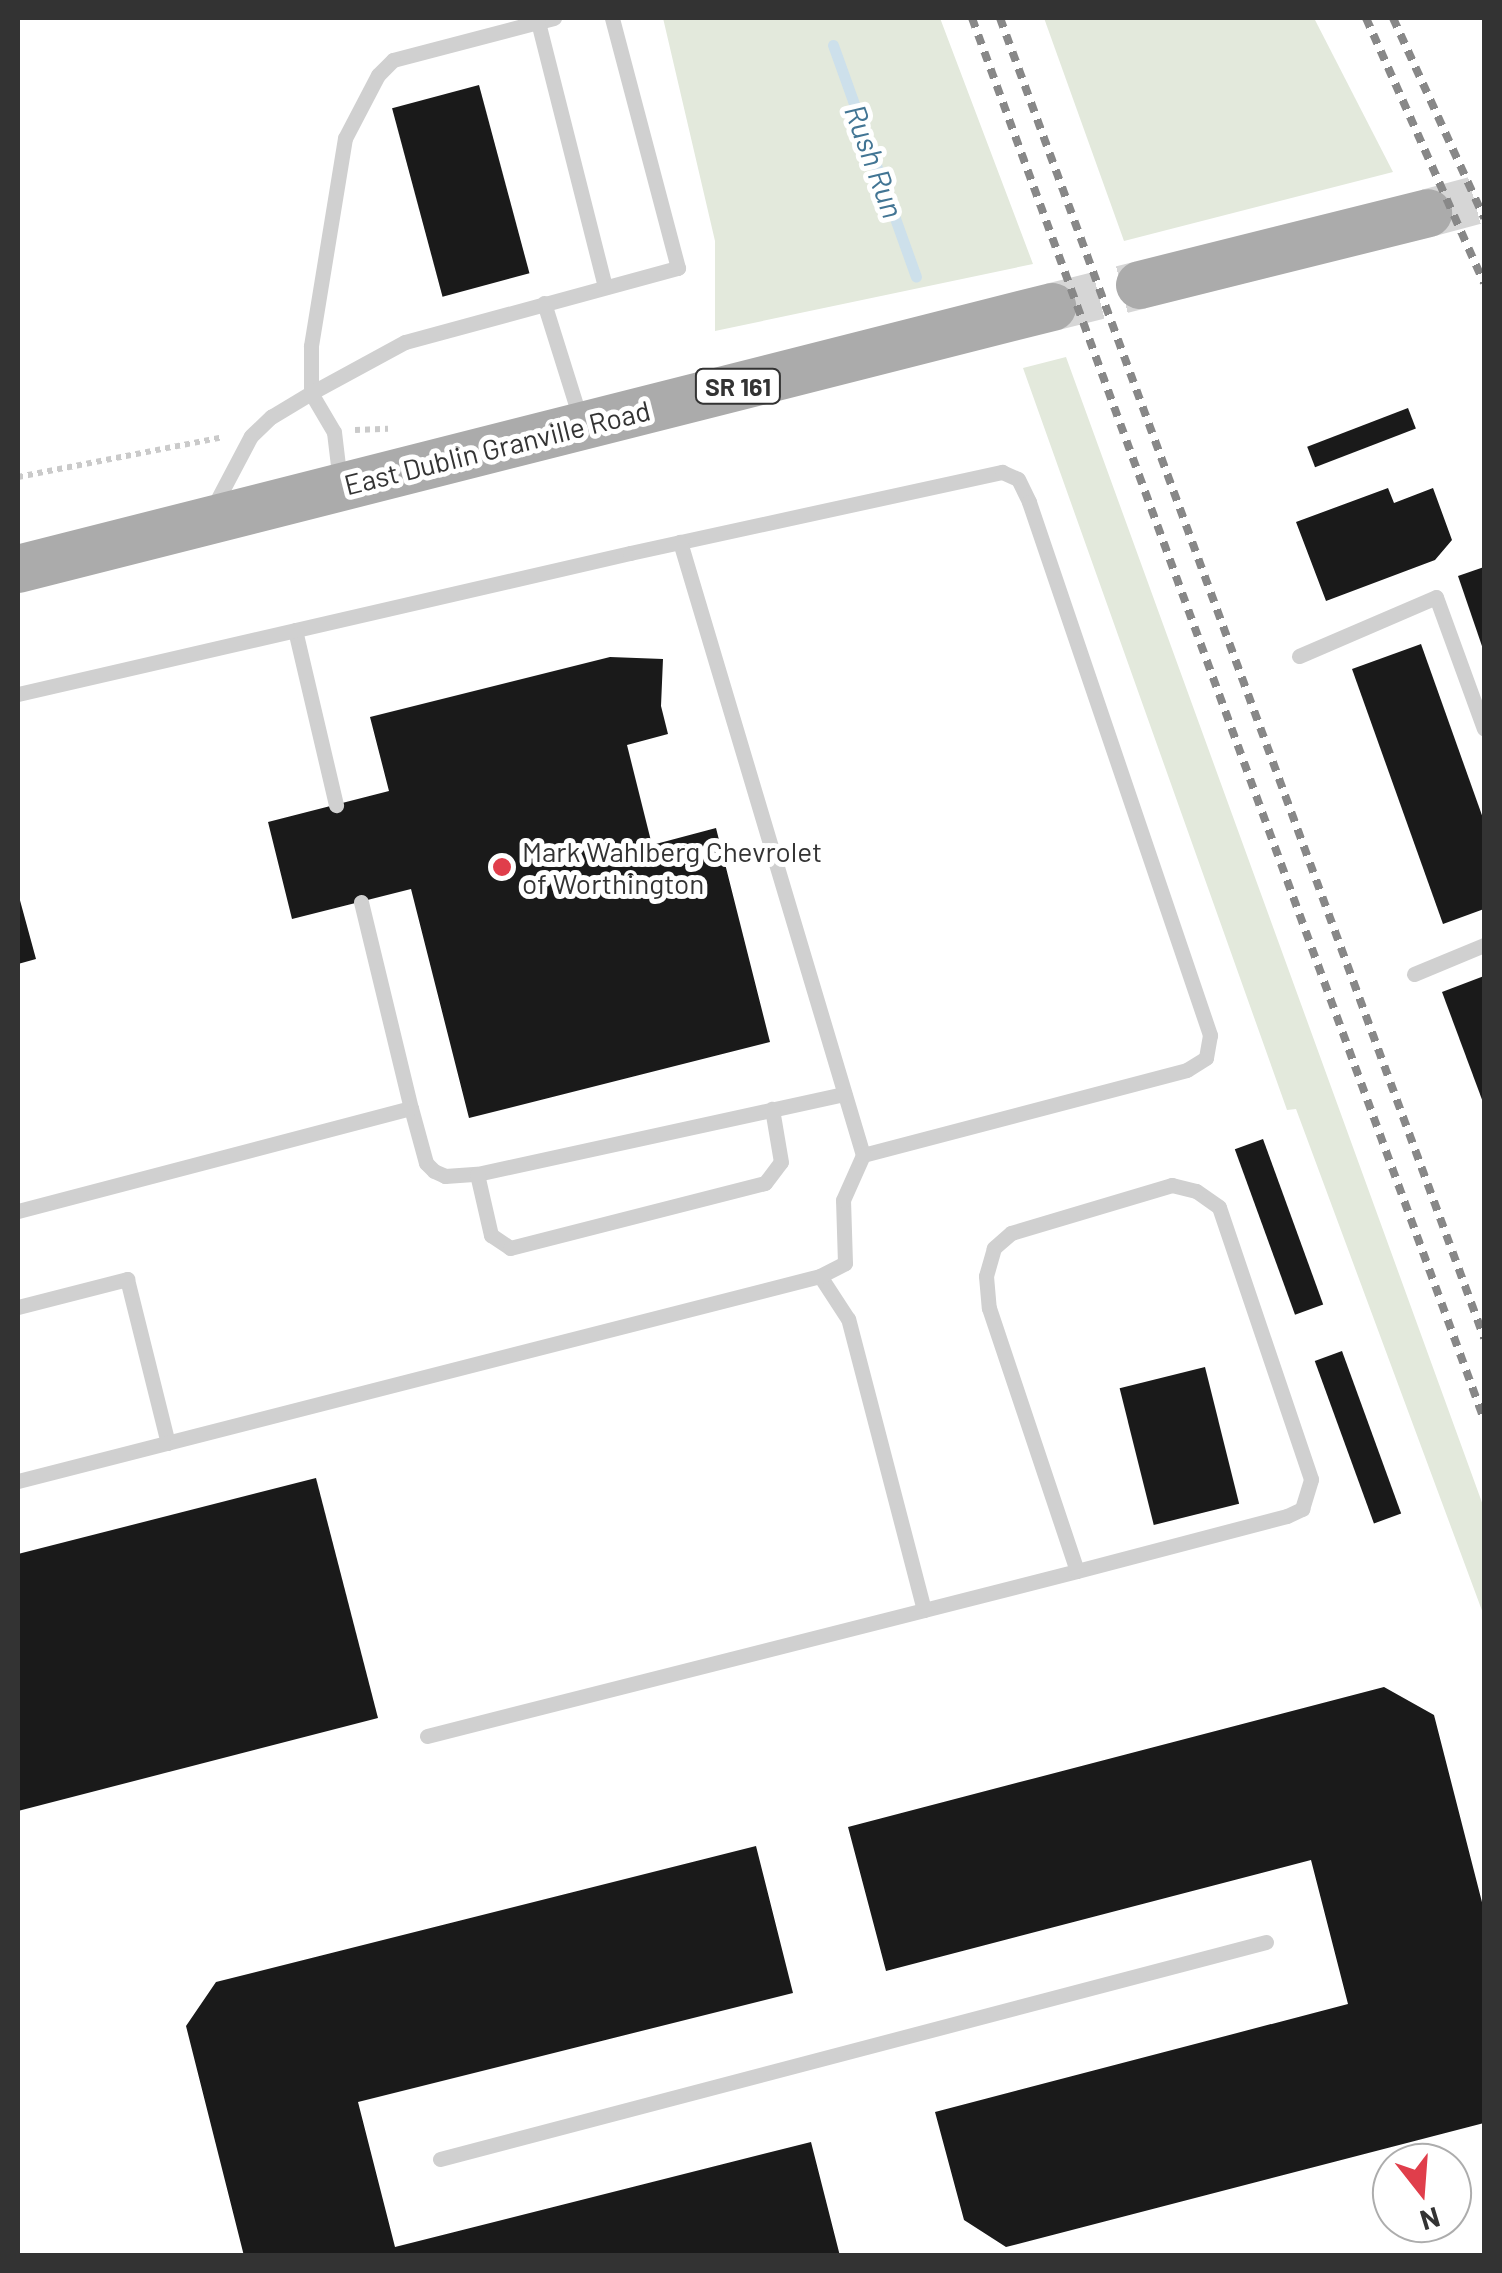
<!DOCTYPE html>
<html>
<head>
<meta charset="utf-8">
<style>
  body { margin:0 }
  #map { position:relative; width:1502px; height:2273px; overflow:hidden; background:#fff; font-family:Barlow,sans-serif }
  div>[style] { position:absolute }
  .green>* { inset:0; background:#e3e9dc }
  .stream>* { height:11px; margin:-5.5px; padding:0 5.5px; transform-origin:5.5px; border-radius:5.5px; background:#cde0eb }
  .building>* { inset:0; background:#1a1a1a; transform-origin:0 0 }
  .primary-tunnel>* { height:48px; margin-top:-24px; transform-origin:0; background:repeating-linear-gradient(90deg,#d6d6d6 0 48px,transparent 0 72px) }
  .path>* { height:6px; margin-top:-3px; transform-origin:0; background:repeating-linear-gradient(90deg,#cacaca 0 5px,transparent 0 10px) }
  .lane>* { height:15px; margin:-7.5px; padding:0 7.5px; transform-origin:7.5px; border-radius:7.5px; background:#d0d0d0 }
  .primary>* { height:48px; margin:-24px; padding:0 24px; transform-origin:24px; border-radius:24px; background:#ababab }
  .rail>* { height:8px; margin-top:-4px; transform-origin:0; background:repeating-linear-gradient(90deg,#888 0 10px,transparent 0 18px) }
  .dots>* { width:28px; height:28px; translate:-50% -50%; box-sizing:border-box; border:5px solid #fff; border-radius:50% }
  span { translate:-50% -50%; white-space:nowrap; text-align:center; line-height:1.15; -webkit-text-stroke:10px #fff; paint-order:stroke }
  .shield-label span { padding:2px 8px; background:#fff; border:2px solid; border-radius:8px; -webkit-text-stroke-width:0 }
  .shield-label { font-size:25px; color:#333; font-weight:700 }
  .street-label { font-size:28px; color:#333 }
  .poi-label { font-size:28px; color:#333 }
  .left { translate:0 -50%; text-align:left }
  .water-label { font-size:30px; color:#427594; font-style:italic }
  .frame { position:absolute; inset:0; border:20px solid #333; pointer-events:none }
  .north { position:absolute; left:1372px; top:2143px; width:100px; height:100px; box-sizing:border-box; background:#fff; border:2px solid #adadad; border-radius:50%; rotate:163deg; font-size:28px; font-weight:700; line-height:40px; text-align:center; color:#333 }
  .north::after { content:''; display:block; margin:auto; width:35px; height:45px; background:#e03e4b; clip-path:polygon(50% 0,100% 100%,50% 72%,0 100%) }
</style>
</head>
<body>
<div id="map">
  <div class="green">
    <div style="clip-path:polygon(663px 18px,940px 18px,1033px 264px,715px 331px,715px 241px)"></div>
    <div style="clip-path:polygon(1044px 18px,1314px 18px,1393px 172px,1124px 241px)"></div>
    <div style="clip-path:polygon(1066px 357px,1484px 1508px,1484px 1616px,1296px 1109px,1287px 1110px,1023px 368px)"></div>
  </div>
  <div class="stream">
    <div style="left:833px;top:45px;width:246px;rotate:70.3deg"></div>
  </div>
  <div class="building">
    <div style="left:479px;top:85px;width:195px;height:90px;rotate:75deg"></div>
    <div style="left:1408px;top:408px;width:22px;height:108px;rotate:69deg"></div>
    <div style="clip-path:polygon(1388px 488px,1394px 503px,1433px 488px,1452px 540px,1435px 560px,1326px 601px,1296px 522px)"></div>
    <div style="clip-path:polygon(1484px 567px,1484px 652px,1458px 576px)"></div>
    <div style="clip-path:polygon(1421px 644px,1484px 821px,1484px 909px,1443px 924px,1352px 669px)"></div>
    <div style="clip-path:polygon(610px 657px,663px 659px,661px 706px,668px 734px,627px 745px,652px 845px,716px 828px,770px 1042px,469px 1118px,411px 889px,292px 919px,268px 822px,389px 791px,370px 717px)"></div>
    <div style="clip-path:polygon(18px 893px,36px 959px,18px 964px)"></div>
    <div style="clip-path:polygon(1484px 976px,1484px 1105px,1442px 992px)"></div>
    <div style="left:1263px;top:1139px;width:176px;height:30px;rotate:70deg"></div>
    <div style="left:1342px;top:1351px;width:173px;height:29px;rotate:70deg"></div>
    <div style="left:1205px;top:1367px;width:141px;height:88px;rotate:76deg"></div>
    <div style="clip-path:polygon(316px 1478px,378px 1718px,18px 1811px,18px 1554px)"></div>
    <div style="clip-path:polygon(1384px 1687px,1434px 1715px,1484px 1910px,1484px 2123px,1006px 2247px,964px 2220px,935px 2112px,1348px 2004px,1311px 1860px,886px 1971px,848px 1827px)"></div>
    <div style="clip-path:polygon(756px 1846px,793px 1993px,358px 2102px,395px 2247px,811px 2142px,840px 2256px,244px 2256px,186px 2026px,216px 1982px)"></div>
  </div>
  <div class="primary-tunnel">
    <div style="left:1428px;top:213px;width:58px;rotate:-15deg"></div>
    <div style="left:1052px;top:307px;width:91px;rotate:-14deg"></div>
  </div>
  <div class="path">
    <div style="left:355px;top:430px;width:33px;rotate:-2deg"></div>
    <div style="left:18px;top:477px;width:209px;rotate:-11deg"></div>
  </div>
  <div class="lane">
    <div style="left:554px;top:18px;width:16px;rotate:166deg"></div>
    <div style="left:538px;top:22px;width:272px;rotate:75.8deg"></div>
    <div style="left:538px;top:22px;width:150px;rotate:165.3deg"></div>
    <div style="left:393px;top:60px;width:21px;rotate:135deg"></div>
    <div style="left:378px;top:75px;width:71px;rotate:117.6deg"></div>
    <div style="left:345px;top:138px;width:211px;rotate:99.3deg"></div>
    <div style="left:311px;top:346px;width:47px;rotate:90deg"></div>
    <div style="left:311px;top:393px;width:107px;rotate:-28.5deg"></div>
    <div style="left:405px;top:342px;width:283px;rotate:-15.2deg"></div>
    <div style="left:678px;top:268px;width:259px;rotate:-104.8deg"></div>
    <div style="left:544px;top:303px;width:124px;rotate:72.6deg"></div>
    <div style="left:213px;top:508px;width:81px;rotate:-62.2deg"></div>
    <div style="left:251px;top:436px;width:28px;rotate:-44deg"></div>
    <div style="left:271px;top:417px;width:47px;rotate:-31deg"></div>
    <div style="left:311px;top:393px;width:45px;rotate:59.5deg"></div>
    <div style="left:334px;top:432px;width:50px;rotate:83.2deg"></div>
    <div style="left:295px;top:630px;width:180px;rotate:76.8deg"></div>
    <div style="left:1299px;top:656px;width:149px;rotate:-23.3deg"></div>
    <div style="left:1436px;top:597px;width:140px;rotate:70deg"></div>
    <div style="left:18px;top:694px;width:628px;rotate:-12.97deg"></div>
    <div style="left:630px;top:553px;width:381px;rotate:-12.3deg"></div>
    <div style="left:1002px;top:472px;width:17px;rotate:24deg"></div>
    <div style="left:1018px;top:479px;width:25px;rotate:64deg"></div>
    <div style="left:1029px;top:502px;width:563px;rotate:71.24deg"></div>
    <div style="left:1210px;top:1035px;width:23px;rotate:100deg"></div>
    <div style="left:1206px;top:1058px;width:22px;rotate:148deg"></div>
    <div style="left:1187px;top:1070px;width:335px;rotate:165.3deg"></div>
    <div style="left:863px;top:1155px;width:640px;rotate:-106.62deg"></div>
    <div style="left:361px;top:902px;width:212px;rotate:76.4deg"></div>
    <div style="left:411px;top:1108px;width:57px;rotate:74.7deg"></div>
    <div style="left:426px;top:1163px;width:11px;rotate:45deg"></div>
    <div style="left:434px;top:1171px;width:12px;rotate:24deg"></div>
    <div style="left:445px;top:1176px;width:32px;rotate:-4deg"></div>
    <div style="left:477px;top:1174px;width:376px;rotate:-12.3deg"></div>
    <div style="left:1414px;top:974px;width:76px;rotate:-22.5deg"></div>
    <div style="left:477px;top:1174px;width:63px;rotate:77.1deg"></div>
    <div style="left:491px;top:1235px;width:23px;rotate:34deg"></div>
    <div style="left:510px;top:1248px;width:263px;rotate:-14.3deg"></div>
    <div style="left:765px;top:1183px;width:26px;rotate:-53deg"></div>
    <div style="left:781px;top:1162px;width:54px;rotate:-99.6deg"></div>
    <div style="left:18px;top:1211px;width:406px;rotate:-14.7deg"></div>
    <div style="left:18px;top:1307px;width:113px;rotate:-14.4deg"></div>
    <div style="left:127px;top:1279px;width:169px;rotate:76deg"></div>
    <div style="left:18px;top:1481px;width:828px;rotate:-14.34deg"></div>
    <div style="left:924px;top:1610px;width:158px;rotate:-14.3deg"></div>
    <div style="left:1077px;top:1571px;width:217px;rotate:-14.7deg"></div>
    <div style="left:1287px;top:1516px;width:17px;rotate:-25deg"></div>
    <div style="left:1302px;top:1509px;width:31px;rotate:-73deg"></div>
    <div style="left:1311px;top:1479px;width:287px;rotate:-108.7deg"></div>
    <div style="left:1219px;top:1207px;width:28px;rotate:-145deg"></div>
    <div style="left:1196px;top:1191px;width:25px;rotate:-166deg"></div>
    <div style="left:1172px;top:1185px;width:168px;rotate:163.4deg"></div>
    <div style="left:1011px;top:1233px;width:23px;rotate:139deg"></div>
    <div style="left:994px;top:1248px;width:29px;rotate:106deg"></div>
    <div style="left:986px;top:1276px;width:32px;rotate:85deg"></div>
    <div style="left:989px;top:1308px;width:277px;rotate:71.5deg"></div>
    <div style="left:427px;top:1736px;width:513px;rotate:-14.23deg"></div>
    <div style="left:924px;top:1610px;width:301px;rotate:-104.6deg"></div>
    <div style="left:848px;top:1319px;width:51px;rotate:-123.1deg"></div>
    <div style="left:820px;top:1276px;width:28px;rotate:-27deg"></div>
    <div style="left:845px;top:1263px;width:63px;rotate:-91.8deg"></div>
    <div style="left:843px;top:1200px;width:49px;rotate:-66deg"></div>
    <div style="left:440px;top:2159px;width:854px;rotate:-14.72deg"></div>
  </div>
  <div class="primary">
    <div style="left:1140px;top:285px;width:297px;rotate:-14deg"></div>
    <div style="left:18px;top:569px;width:1067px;rotate:-14.22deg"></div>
  </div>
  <div class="rail">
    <div style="left:972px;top:18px;width:1492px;rotate:69.93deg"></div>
    <div style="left:1000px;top:18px;width:1406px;rotate:69.86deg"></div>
    <div style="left:1366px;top:18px;width:290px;rotate:66deg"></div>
    <div style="left:1393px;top:18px;width:220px;rotate:65.5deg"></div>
  </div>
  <div class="dots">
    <div style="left:502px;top:867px;background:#e03e4b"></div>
  </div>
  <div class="shield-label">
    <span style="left:738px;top:386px">SR 161</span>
  </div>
  <div class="street-label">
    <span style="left:497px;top:447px;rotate:-14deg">East Dublin Granville Road</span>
  </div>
  <div class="poi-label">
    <span class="left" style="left:522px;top:867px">Mark Wahlberg Chevrolet<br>of Worthington</span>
  </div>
  <div class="water-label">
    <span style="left:875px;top:161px;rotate:70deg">Rush Run</span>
  </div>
  <div class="frame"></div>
  <div class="north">N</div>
</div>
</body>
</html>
